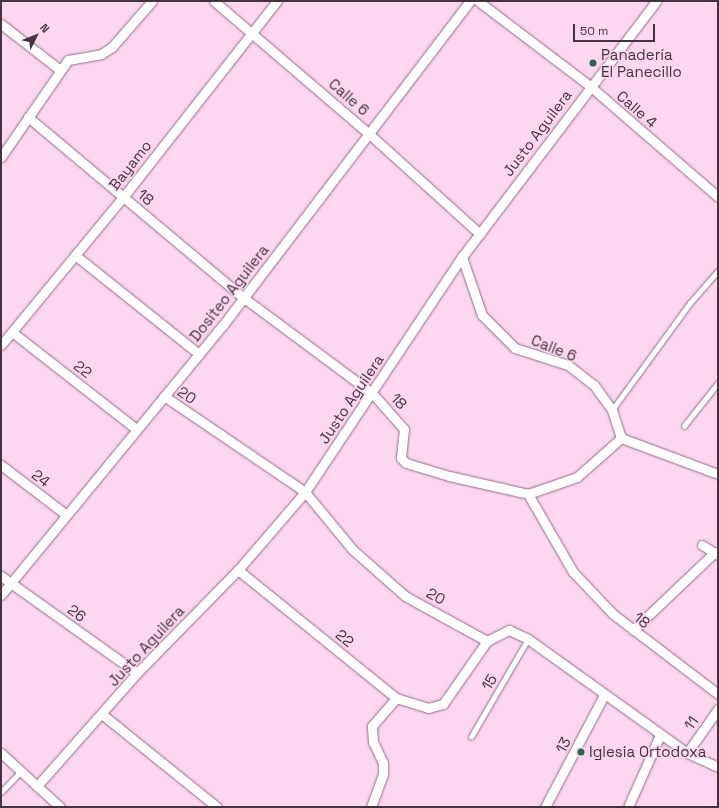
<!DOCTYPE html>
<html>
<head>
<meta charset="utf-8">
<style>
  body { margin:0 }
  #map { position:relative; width:719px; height:808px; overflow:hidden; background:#fcd7ef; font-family:"Space Grotesk",sans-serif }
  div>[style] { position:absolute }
  .roads { filter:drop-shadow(0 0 1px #946c88) drop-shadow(0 0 1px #946c88) }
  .lane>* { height:4.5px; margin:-2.25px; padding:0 2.25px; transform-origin:2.25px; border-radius:2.25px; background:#fff }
  .street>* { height:9px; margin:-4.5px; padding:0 4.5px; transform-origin:4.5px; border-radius:4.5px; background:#fff }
  .dots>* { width:11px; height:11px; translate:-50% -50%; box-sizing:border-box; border:2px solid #fcd7ef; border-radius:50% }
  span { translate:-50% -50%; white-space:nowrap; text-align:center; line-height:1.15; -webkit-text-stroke:3px #fcd7ef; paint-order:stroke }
  .poi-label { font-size:15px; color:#45333f }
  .left { translate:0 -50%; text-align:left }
  .street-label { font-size:15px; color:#45333f }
  .frame { position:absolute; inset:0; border:2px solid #45333f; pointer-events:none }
  .north { position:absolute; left:16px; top:16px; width:40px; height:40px; -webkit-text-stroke:3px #fcd7ef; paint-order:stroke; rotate:48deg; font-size:11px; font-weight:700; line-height:16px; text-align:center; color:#45333f }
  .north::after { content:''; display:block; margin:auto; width:14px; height:18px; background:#45333f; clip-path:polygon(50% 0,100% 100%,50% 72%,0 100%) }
  .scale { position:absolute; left:573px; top:24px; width:82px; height:18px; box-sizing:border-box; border:2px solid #45333f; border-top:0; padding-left:5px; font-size:12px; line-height:14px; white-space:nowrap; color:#45333f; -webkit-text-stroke:3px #fcd7ef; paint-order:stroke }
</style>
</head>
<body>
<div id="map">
  <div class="roads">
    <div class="lane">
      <div style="left:612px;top:410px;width:132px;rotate:-53.9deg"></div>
      <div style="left:690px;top:303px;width:43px;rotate:-48.8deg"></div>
      <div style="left:684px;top:426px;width:55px;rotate:-51.7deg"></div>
      <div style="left:471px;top:737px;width:113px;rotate:-59.8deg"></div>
      <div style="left:1px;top:792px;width:29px;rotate:-46deg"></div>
    </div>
    <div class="street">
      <div style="left:214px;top:1px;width:201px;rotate:40.6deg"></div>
      <div style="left:367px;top:132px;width:152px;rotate:42.1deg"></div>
      <div style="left:478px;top:1px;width:141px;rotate:37.2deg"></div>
      <div style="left:590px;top:86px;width:169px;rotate:40.9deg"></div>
      <div style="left:1px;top:24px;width:75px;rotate:37.9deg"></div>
      <div style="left:28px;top:117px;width:282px;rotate:40deg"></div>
      <div style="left:244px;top:298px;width:159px;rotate:36.6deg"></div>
      <div style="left:372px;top:393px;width:48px;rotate:48.4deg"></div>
      <div style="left:404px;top:429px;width:29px;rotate:96deg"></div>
      <div style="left:401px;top:458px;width:7px;rotate:45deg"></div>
      <div style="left:406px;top:463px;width:45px;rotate:16.8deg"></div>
      <div style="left:449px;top:476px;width:81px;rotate:12.8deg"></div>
      <div style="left:528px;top:494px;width:90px;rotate:60deg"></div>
      <div style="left:573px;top:572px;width:58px;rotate:46.4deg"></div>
      <div style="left:613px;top:614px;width:132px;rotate:37.3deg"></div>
      <div style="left:1px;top:157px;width:118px;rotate:-55.4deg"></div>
      <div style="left:68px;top:60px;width:34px;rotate:-10deg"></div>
      <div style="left:101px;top:54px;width:13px;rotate:-32deg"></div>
      <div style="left:112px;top:47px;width:61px;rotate:-49deg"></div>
      <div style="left:75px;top:255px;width:159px;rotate:38.6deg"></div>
      <div style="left:462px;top:257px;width:61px;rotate:71deg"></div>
      <div style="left:482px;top:315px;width:47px;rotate:45deg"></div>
      <div style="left:515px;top:348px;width:56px;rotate:17.8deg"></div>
      <div style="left:568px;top:365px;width:33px;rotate:38deg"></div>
      <div style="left:594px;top:385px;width:31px;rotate:54deg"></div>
      <div style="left:612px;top:410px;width:29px;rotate:72deg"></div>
      <div style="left:12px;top:332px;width:157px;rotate:38deg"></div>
      <div style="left:1px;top:345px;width:193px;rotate:-50.5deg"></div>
      <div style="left:124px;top:196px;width:248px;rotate:-51.9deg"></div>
      <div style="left:164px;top:396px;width:171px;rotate:34.2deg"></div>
      <div style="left:305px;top:492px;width:75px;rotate:50.4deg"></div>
      <div style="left:353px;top:550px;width:69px;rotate:41.5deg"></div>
      <div style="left:405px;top:596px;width:94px;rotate:28.8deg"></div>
      <div style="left:621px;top:438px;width:103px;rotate:20.4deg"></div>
      <div style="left:1px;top:465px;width:81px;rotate:37.4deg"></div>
      <div style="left:528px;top:494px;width:52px;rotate:-19.1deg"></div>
      <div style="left:577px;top:477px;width:59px;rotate:-41.6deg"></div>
      <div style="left:702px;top:545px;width:19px;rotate:32deg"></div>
      <div style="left:238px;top:570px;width:203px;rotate:39deg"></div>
      <div style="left:396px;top:698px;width:34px;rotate:17deg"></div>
      <div style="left:428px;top:708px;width:16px;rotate:-15deg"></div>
      <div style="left:443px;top:704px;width:77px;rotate:-55.1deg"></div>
      <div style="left:487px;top:641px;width:25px;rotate:-27deg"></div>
      <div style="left:509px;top:630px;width:21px;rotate:25deg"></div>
      <div style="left:528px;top:639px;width:196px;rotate:35.6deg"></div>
      <div style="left:687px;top:753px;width:34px;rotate:24deg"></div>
      <div style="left:1px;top:576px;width:167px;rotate:35.5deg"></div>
      <div style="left:1px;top:595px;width:350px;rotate:-50.6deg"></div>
      <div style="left:223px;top:325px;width:407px;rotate:-52.7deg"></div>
      <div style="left:633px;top:630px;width:113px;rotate:-43.6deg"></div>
      <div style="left:103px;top:715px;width:146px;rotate:38.9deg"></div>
      <div style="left:1px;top:753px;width:80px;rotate:42.5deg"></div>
      <div style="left:687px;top:753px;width:54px;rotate:-54.8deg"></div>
      <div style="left:37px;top:786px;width:151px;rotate:-48.5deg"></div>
      <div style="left:137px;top:673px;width:144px;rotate:-45.6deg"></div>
      <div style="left:238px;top:570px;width:103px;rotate:-49.3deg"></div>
      <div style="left:305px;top:492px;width:283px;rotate:-56.3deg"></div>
      <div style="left:462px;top:257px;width:321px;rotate:-52.8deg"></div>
      <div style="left:371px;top:807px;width:35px;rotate:-70deg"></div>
      <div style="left:383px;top:774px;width:11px;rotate:-90deg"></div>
      <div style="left:383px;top:763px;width:23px;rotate:-115deg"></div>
      <div style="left:373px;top:742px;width:16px;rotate:-94deg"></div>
      <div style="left:372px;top:726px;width:37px;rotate:-49deg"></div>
      <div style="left:545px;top:807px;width:127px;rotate:-62.2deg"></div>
      <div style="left:628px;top:807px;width:79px;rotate:-66deg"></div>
    </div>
  </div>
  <div class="dots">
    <div style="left:593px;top:63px;background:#31654a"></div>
    <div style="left:581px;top:752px;background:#31654a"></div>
  </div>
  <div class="poi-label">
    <span class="left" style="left:601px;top:63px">Panadería<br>El Panecillo</span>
    <span class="left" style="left:589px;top:752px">Iglesia Ortodoxa</span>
  </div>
  <div class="street-label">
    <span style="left:349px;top:97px;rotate:41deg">Calle 6</span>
    <span style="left:637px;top:109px;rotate:41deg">Calle 4</span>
    <span style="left:537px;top:133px;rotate:-53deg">Justo Aguilera</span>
    <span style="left:130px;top:165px;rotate:-52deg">Bayamo</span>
    <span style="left:146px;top:197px;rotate:40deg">18</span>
    <span style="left:229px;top:293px;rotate:-52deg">Dositeo Aguilera</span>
    <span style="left:554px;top:348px;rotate:22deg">Calle 6</span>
    <span style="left:83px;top:369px;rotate:38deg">22</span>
    <span style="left:187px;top:395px;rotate:34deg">20</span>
    <span style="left:351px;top:399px;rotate:-56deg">Justo Aguilera</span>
    <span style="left:399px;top:401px;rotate:47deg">18</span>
    <span style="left:41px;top:478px;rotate:38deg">24</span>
    <span style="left:436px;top:596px;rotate:29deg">20</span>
    <span style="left:77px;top:613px;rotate:36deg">26</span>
    <span style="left:642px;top:620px;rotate:39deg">18</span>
    <span style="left:345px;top:638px;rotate:39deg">22</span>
    <span style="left:146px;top:646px;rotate:-47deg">Justo Aguilera</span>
    <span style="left:489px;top:682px;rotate:-59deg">15</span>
    <span style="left:691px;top:723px;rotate:-55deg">11</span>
    <span style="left:563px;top:745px;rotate:-62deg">13</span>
  </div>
  <div class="frame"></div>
  <div class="north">N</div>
  <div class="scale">50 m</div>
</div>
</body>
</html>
